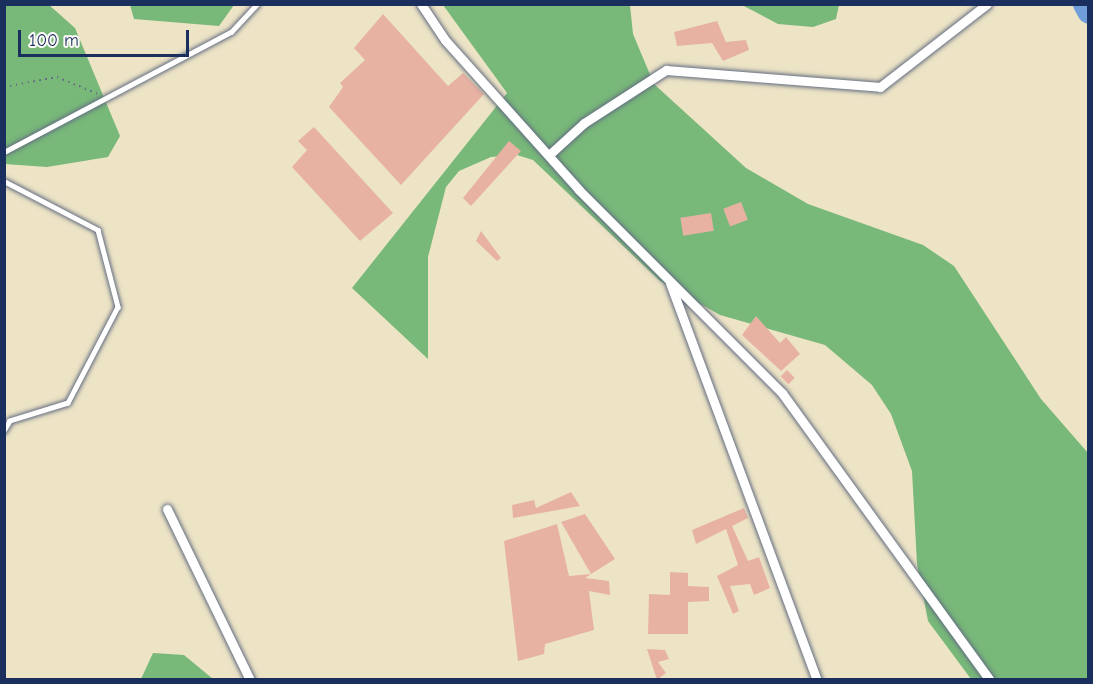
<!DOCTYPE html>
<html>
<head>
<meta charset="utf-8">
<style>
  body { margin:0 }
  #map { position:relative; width:1093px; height:684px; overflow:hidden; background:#ede4c6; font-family:"Comic Neue",sans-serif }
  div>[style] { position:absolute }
  .forest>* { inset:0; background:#78b879 }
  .river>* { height:21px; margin:-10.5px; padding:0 10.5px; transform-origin:10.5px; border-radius:10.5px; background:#6f9ed8 }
  .building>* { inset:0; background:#e8b2a3; transform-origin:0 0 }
  .path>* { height:2px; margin-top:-1px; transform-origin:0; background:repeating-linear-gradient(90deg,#646e82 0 1.5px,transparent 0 6px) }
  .roads { filter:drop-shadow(0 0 2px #646e82) drop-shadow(0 0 2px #646e82) }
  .lane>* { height:4.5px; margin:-2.25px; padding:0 2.25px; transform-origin:2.25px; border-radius:2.25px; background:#fff }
  .street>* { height:9px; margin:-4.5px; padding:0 4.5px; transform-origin:4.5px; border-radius:4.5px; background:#fff }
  span { translate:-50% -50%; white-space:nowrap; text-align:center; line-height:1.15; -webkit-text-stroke:6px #fdfcf7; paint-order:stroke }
  .frame { position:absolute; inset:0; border:6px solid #1b2f5e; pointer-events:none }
  .scale { position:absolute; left:18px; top:30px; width:171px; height:27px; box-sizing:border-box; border:3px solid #1b2f5e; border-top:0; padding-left:8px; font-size:18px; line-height:21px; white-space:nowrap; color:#1b2f5e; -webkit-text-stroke:4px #fdfcf7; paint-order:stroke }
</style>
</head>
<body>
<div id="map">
  <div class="forest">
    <div style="clip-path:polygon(5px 5px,49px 5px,75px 28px,120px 136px,108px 157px,47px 167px,5px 164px)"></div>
    <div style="clip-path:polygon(130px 5px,130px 4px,234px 5px,219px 26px,134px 19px)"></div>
    <div style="clip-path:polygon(443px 5px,630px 5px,633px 34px,654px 84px,746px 168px,808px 204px,923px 245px,954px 266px,1041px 399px,1088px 453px,1088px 679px,971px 679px,928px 621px,917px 564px,912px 471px,891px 414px,872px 385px,825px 345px,720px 315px,660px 281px,533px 160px,517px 155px,491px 157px,459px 171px,446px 187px,428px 257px,428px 359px,352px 288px,507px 93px)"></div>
    <div style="clip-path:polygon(742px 5px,839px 5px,836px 19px,813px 27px,778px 24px)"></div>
    <div style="clip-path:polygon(153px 653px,184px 655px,213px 679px,141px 679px)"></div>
  </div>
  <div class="river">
    <div style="left:1083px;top:4px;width:10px;rotate:61deg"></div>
  </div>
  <div class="building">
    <div style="clip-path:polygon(383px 14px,448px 86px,463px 73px,484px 94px,401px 185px,329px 107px,343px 87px,340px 83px,365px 60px,354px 48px)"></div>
    <div style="clip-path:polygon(717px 21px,726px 42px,746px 40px,749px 50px,723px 61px,712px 43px,677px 46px,674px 32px)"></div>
    <div style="clip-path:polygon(314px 127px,393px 213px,360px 241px,292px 167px,307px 150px,298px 141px)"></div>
    <div style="clip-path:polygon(509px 141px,521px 151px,471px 206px,463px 198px)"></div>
    <div style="left:741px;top:202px;width:19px;height:19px;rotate:69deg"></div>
    <div style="left:711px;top:213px;width:18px;height:31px;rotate:81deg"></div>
    <div style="clip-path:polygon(481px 231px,501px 258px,497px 261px,476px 241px)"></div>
    <div style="clip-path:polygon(756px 316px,780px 343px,786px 337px,800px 354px,781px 371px,742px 335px)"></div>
    <div style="left:787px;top:370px;width:11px;height:9px;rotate:45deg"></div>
    <div style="clip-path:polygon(571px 492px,580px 506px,513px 518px,512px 505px,534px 500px,536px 508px)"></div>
    <div style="clip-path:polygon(744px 508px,748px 518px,732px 526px,748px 561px,759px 557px,770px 588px,754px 595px,750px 584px,730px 586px,739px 611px,733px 614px,717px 576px,738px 565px,726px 529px,696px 544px,692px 530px)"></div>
    <div style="clip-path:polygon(585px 514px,615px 559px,591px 574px,561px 522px)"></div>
    <div style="clip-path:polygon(557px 524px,569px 576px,591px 574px,585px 578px,609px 581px,610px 595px,589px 591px,594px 630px,545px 644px,544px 654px,518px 661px,504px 541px)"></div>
    <div style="clip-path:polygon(670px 572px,688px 573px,688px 586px,709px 587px,709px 601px,688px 602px,688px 634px,648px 634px,649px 594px,670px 595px)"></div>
    <div style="clip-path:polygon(647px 649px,665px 650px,669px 659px,658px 662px,666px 673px,657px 680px)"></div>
  </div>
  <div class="path">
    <div style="left:4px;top:87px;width:54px;rotate:-10.7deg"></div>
    <div style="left:57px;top:77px;width:44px;rotate:22.5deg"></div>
  </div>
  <div class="roads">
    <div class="lane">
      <div style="left:4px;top:152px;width:257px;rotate:-27.9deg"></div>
      <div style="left:231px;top:32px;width:38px;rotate:-47deg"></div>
      <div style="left:4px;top:181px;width:106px;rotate:27.5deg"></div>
      <div style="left:98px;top:230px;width:80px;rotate:75.4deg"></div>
      <div style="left:118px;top:307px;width:108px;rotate:117.5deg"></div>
      <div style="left:68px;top:403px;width:61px;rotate:162.8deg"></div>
      <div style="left:10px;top:421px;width:12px;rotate:121deg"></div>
    </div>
    <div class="street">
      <div style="left:421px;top:4px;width:43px;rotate:56.3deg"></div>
      <div style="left:445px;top:40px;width:201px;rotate:48.2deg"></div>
      <div style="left:579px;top:190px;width:287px;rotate:45deg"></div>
      <div style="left:782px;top:393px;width:354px;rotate:54.1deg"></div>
      <div style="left:550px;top:154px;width:46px;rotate:-42.4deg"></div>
      <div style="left:584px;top:123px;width:98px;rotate:-32.9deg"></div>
      <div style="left:666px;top:70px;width:215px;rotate:4.5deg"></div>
      <div style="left:880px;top:87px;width:135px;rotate:-37.8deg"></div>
      <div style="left:670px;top:283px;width:423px;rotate:69.7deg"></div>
      <div style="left:167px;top:509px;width:190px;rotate:64.1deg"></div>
    </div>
  </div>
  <div class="frame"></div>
  <div class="scale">100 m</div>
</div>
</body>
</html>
